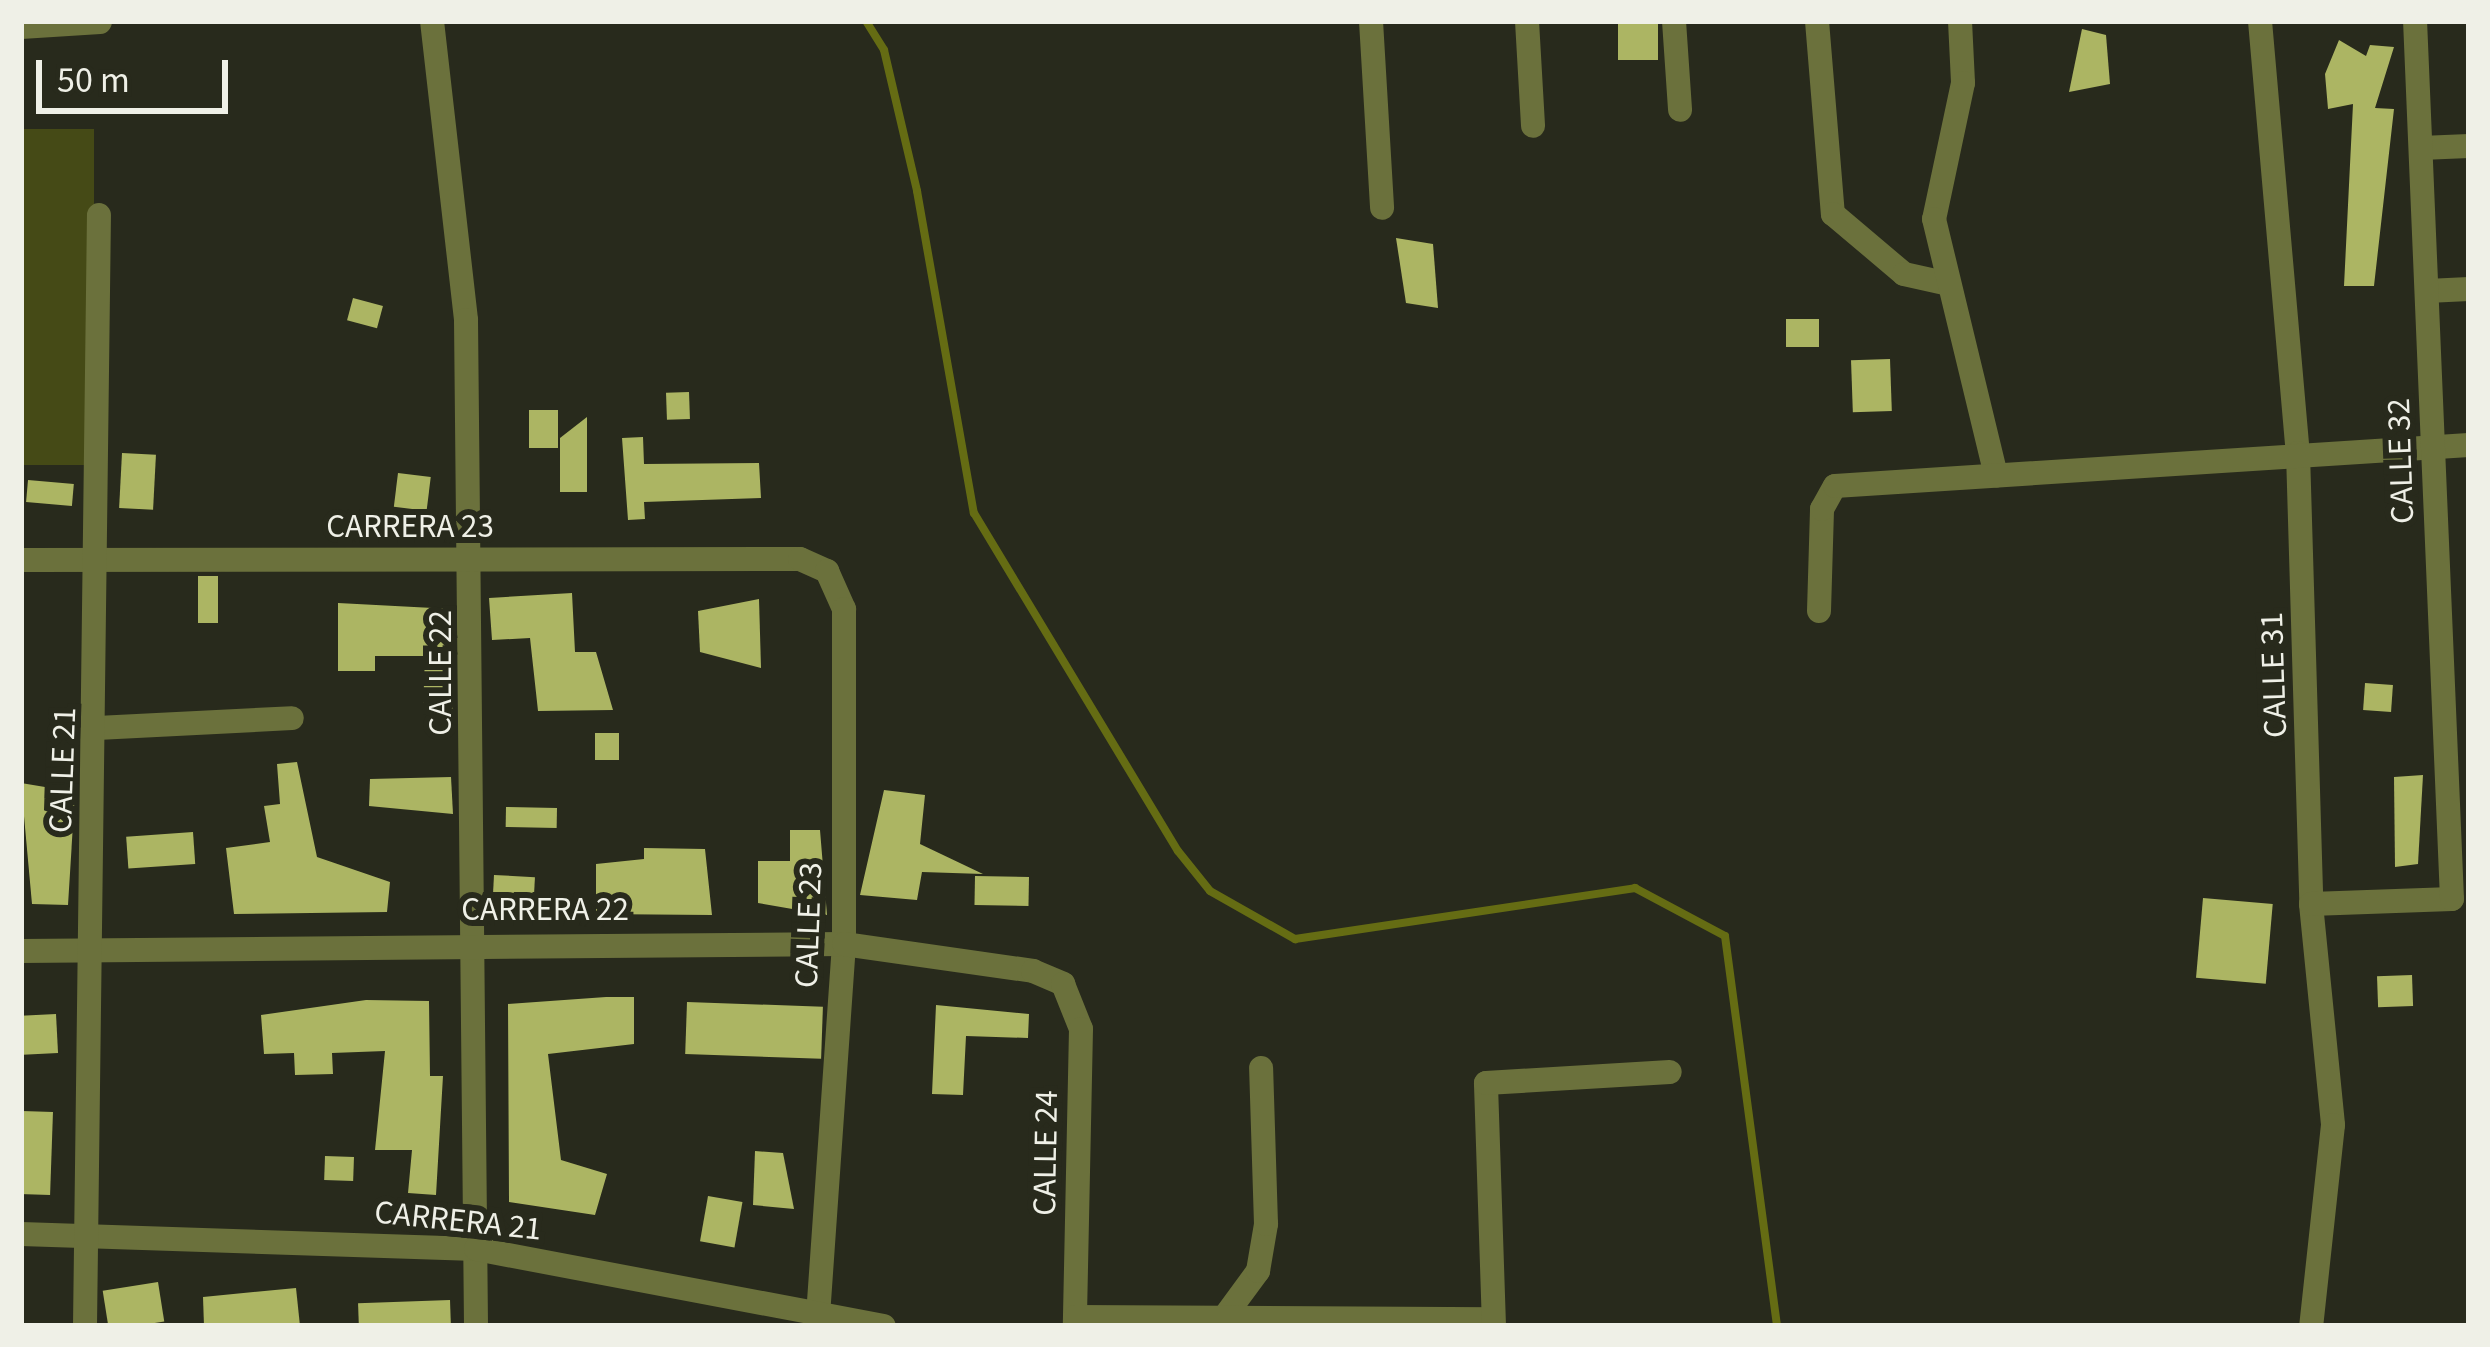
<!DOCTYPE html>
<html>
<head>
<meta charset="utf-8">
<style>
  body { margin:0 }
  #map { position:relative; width:2490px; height:1347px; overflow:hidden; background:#282a1c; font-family:"Source Sans 3",sans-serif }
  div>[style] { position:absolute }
  .green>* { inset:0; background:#454a16; transform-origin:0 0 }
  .stream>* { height:8px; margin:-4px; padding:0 4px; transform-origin:4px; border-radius:4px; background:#656c13 }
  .building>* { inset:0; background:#acb563; transform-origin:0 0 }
  .minor>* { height:24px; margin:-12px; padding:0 12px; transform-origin:12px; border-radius:12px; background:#6b713c }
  span { translate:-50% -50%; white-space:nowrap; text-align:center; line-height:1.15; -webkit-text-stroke:12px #282a1c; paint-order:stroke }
  .street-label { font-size:33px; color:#eff0e7 }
  .frame { position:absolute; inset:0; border:24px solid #eff0e7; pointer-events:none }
  .scale { position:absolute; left:36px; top:60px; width:192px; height:54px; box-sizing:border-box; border:6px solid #eff0e7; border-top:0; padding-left:15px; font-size:36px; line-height:42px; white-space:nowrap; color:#eff0e7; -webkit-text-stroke:9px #282a1c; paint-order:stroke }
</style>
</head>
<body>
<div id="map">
  <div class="green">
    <div style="left:94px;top:129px;width:336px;height:73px;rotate:90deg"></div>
  </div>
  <div class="stream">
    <div style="left:866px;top:21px;width:34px;rotate:58deg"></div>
    <div style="left:884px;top:50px;width:145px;rotate:76.8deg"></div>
    <div style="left:917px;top:191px;width:327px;rotate:80deg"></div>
    <div style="left:974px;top:513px;width:395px;rotate:58.9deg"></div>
    <div style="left:1178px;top:851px;width:51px;rotate:51.3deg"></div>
    <div style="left:1210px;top:891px;width:98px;rotate:29.5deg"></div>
    <div style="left:1295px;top:939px;width:344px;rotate:-8.5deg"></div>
    <div style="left:1635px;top:888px;width:102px;rotate:28.1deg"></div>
    <div style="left:1725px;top:936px;width:393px;rotate:82.4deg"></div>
  </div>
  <div class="building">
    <div style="left:1618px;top:21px;width:40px;height:39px"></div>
    <div style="clip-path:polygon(2082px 29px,2106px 35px,2110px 84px,2069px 92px)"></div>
    <div style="clip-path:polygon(2339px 40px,2366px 56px,2370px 45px,2394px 47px,2375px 108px,2394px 109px,2374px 286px,2344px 286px,2353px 104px,2328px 109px,2325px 74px)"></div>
    <div style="clip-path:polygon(1396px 238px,1433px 244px,1438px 308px,1406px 303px)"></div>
    <div style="left:353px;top:298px;width:31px;height:23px;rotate:15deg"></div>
    <div style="left:1819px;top:319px;width:28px;height:33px;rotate:90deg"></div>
    <div style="left:1890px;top:359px;width:52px;height:39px;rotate:88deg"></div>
    <div style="left:689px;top:392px;width:27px;height:23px;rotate:88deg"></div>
    <div style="left:529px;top:410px;width:29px;height:38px"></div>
    <div style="clip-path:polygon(587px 417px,587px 492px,560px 492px,560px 438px)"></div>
    <div style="clip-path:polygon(643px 437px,644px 464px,759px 463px,761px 498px,644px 502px,645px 519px,628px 520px,622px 438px)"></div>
    <div style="left:122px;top:453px;width:34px;height:55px;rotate:3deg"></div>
    <div style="left:398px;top:473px;width:33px;height:34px;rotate:7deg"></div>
    <div style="left:28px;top:480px;width:46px;height:22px;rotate:5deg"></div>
    <div style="left:198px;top:576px;width:20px;height:47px"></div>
    <div style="clip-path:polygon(572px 593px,575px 652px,596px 652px,613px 710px,538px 711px,530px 638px,492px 640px,489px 598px)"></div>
    <div style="clip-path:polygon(759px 599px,761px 668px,700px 652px,698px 611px)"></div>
    <div style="clip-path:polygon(338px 603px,452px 609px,453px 711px,423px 710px,425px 656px,375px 656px,375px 671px,338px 671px)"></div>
    <div style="left:2365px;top:683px;width:28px;height:27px;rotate:4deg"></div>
    <div style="left:595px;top:733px;width:24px;height:27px"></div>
    <div style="clip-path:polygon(297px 762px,317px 857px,390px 882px,387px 912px,234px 914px,226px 848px,270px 842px,264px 806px,280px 804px,277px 764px)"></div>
    <div style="clip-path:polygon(2423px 775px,2418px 864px,2395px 867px,2394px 777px)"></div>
    <div style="clip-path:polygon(451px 777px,453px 814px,369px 806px,370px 779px)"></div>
    <div style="clip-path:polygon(21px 783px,75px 792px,68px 905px,32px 904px)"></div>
    <div style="clip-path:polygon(884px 790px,925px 795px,920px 844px,983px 874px,922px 872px,917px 900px,860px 895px)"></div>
    <div style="left:506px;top:807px;width:51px;height:20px;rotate:1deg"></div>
    <div style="clip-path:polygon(790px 830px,820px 830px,827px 915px,758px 903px,758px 861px,790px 861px)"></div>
    <div style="left:193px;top:832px;width:32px;height:67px;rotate:86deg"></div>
    <div style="clip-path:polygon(644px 848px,705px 849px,712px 915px,596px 914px,596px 864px,644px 859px)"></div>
    <div style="left:494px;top:875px;width:41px;height:33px;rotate:3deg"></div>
    <div style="left:975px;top:876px;width:54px;height:29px;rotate:1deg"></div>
    <div style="left:2203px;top:898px;width:70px;height:80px;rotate:5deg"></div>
    <div style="left:2412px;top:975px;width:31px;height:35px;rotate:88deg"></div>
    <div style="clip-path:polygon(606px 997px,634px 997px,634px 1044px,548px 1054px,561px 1160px,607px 1174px,595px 1215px,509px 1202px,508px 1004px)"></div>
    <div style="clip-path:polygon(366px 1000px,429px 1001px,430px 1076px,443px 1076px,436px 1195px,408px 1193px,412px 1150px,375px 1150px,385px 1051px,332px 1053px,333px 1074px,295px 1075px,294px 1053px,264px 1054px,261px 1015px)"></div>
    <div style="left:687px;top:1002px;width:136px;height:52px;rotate:2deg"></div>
    <div style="clip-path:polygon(936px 1005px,1029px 1014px,1028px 1038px,966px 1036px,963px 1095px,932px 1094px)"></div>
    <div style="left:56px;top:1014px;width:39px;height:35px;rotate:87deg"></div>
    <div style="left:22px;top:1111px;width:31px;height:83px;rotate:2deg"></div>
    <div style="clip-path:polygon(755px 1151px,783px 1153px,794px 1209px,753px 1205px)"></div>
    <div style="left:325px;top:1156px;width:29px;height:24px;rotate:2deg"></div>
    <div style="left:708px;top:1196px;width:35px;height:46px;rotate:10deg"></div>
    <div style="left:158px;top:1282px;width:40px;height:56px;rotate:81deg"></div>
    <div style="clip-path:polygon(296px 1288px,300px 1326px,204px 1326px,203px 1297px)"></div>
    <div style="left:450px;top:1300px;width:26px;height:92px;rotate:88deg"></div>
  </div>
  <div class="minor">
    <div style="left:432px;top:21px;width:301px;rotate:83.5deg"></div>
    <div style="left:466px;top:320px;width:1006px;rotate:89.43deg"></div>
    <div style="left:1371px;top:21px;width:187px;rotate:86.6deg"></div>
    <div style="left:1527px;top:21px;width:105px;rotate:86.7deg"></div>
    <div style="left:1674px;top:21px;width:89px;rotate:86.1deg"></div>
    <div style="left:1817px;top:21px;width:194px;rotate:85.3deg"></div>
    <div style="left:1833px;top:214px;width:93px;rotate:40.2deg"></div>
    <div style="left:1904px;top:274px;width:46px;rotate:12.5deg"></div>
    <div style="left:1960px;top:21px;width:62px;rotate:87.2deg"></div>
    <div style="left:1963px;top:83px;width:139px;rotate:102deg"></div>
    <div style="left:1934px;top:219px;width:264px;rotate:76.4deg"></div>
    <div style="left:2260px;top:21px;width:434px;rotate:85deg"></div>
    <div style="left:2298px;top:453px;width:451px;rotate:88.3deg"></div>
    <div style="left:2311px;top:904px;width:222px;rotate:84.3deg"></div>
    <div style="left:2333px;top:1125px;width:202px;rotate:96.2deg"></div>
    <div style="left:21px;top:27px;width:79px;rotate:-3.6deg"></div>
    <div style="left:2421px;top:148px;width:48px;rotate:-2.4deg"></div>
    <div style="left:2427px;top:291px;width:42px;rotate:-2.7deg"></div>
    <div style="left:21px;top:560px;width:779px;rotate:-0.07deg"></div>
    <div style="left:800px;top:559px;width:30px;rotate:24deg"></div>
    <div style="left:827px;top:571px;width:42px;rotate:65.9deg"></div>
    <div style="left:844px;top:609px;width:335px;rotate:90deg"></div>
    <div style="left:844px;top:944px;width:370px;rotate:94deg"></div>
    <div style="left:1819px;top:611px;width:102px;rotate:-88.3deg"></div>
    <div style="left:1822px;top:509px;width:26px;rotate:-61deg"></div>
    <div style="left:1835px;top:486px;width:635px;rotate:-3.7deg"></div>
    <div style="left:97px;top:728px;width:195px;rotate:-2.9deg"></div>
    <div style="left:2311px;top:904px;width:141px;rotate:-2deg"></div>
    <div style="left:2452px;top:899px;width:879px;rotate:-92.41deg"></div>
    <div style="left:21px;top:951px;width:823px;rotate:-0.49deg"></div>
    <div style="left:844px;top:944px;width:191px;rotate:8.1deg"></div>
    <div style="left:1033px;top:971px;width:33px;rotate:23deg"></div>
    <div style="left:1063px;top:984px;width:48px;rotate:68.2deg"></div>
    <div style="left:1081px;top:1029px;width:297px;rotate:91.2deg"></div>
    <div style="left:21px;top:1234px;width:455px;rotate:1.9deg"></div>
    <div style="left:476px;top:1249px;width:415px;rotate:10.7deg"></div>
    <div style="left:1225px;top:1316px;width:56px;rotate:-53.7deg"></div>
    <div style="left:1258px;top:1271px;width:48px;rotate:-80.3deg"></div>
    <div style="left:1266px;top:1224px;width:156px;rotate:-91.8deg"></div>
    <div style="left:1075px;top:1317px;width:418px;rotate:0.3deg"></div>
    <div style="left:85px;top:1326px;width:1111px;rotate:-89.28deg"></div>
    <div style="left:1494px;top:1326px;width:243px;rotate:-91.9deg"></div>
    <div style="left:1486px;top:1083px;width:184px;rotate:-3.4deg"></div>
  </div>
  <div class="street-label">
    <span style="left:2401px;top:461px;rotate:-92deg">CALLE 32</span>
    <span style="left:410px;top:527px">CARRERA 23</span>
    <span style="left:441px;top:673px;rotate:-90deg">CALLE 22</span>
    <span style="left:2274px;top:675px;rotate:-92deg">CALLE 31</span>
    <span style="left:63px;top:770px;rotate:-88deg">CALLE 21</span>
    <span style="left:545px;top:910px">CARRERA 22</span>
    <span style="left:809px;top:925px;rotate:-88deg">CALLE 23</span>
    <span style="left:1046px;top:1153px;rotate:-89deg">CALLE 24</span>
    <span style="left:458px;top:1221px;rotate:6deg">CARRERA 21</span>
  </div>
  <div class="frame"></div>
  <div class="scale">50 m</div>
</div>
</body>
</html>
